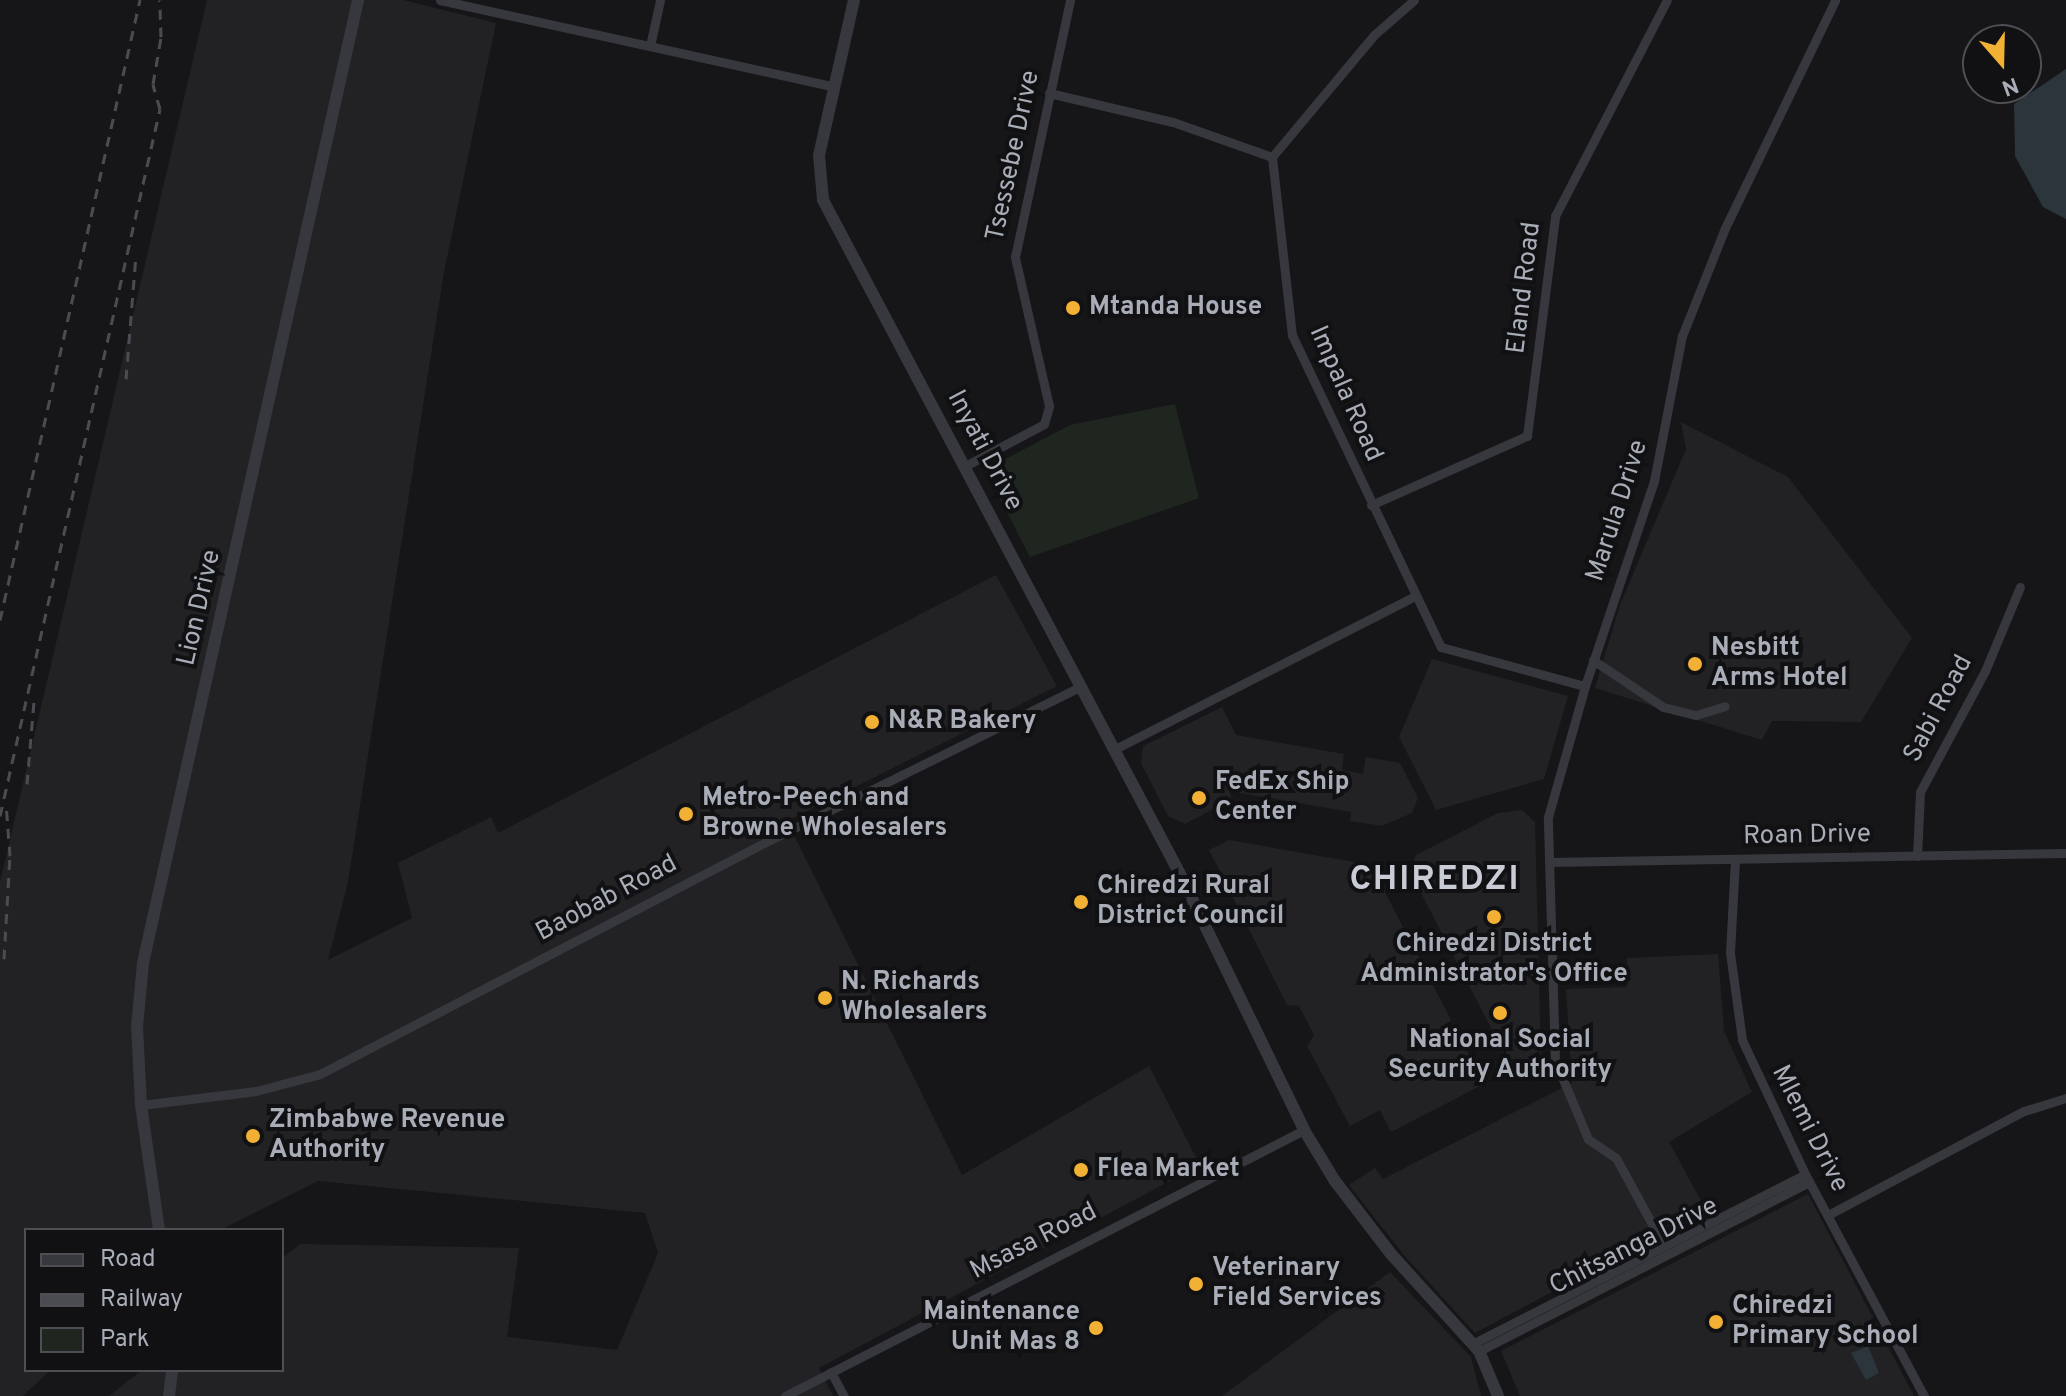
<!DOCTYPE html>
<html>
<head>
<meta charset="utf-8">
<style>
  body { margin:0 }
  #map { position:relative; width:2066px; height:1396px; overflow:hidden; background:#161618; font-family:Overpass,sans-serif }
  div>[style] { position:absolute }
  .built>* { inset:0; background:#222225 }
  .green>* { inset:0; background:#1e261f }
  .water>* { inset:0; background:#2c353c }
  .minor>* { height:9px; margin:-4.5px; padding:0 4.5px; transform-origin:4.5px; border-radius:4.5px; background:#37383d }
  .tertiary>* { height:12px; margin:-6px; padding:0 6px; transform-origin:6px; border-radius:6px; background:#37383d }
  .rail>* { height:3px; margin-top:-1.5px; transform-origin:0; background:repeating-linear-gradient(90deg,#4a4c52 0 10px,transparent 0 18px) }
  .dots>* { width:22px; height:22px; translate:-50% -50%; box-sizing:border-box; border:4px solid #111113; border-radius:50% }
  span { translate:-50% -50%; white-space:nowrap; text-align:center; line-height:1.15; -webkit-text-stroke:8px #111113; paint-order:stroke }
  .street-label { font-size:26px; color:#a8adb8 }
  .poi-label { font-size:26px; color:#a8adb8; font-weight:700 }
  .left { translate:0 -50%; text-align:left }
  .right { translate:-100% -50%; text-align:right }
  .district-label { font-size:34px; color:#c9ccd4; font-weight:700; letter-spacing:2px }
  .legend { position:absolute; left:24px; top:1228px; width:260px; height:144px; box-sizing:border-box; background:#111113; border:2px solid #4d4f55; margin:0; padding:10px 14px; list-style:none; font-size:24px; color:#a8adb8 }
  .legend li { display:flex; align-items:center; gap:16px; height:40px }
  .legend b { width:40px; border:2px solid #4d4f55 }
  .north { position:absolute; left:1962px; top:24px; width:80px; height:80px; box-sizing:border-box; background:#111113; border:2px solid #4d4f55; border-radius:50%; rotate:160deg; font-size:22px; font-weight:700; line-height:32px; text-align:center; color:#a8adb8 }
  .north::after { content:''; display:block; margin:auto; width:28px; height:36px; background:#f2b134; clip-path:polygon(50% 0,100% 100%,50% 72%,0 100%) }
</style>
</head>
<body>
<div id="map">
  <div class="built">
    <div style="clip-path:polygon(207px 0,403px 0,496px 23px,444px 272px,348px 882px,328px 960px,412px 918px,398px 863px,491px 817px,498px 833px,996px 575px,1057px 686px,787px 821px,962px 1175px,1149px 1066px,1200px 1165px,819px 1368px,833px 1396px,109px 1396px,142px 1370px,282px 1370px,282px 1258px,300px 1244px,519px 1248px,507px 1337px,617px 1350px,658px 1253px,645px 1213px,318px 1181px,220px 1230px,26px 1230px,26px 1370px,50px 1370px,23px 1396px,0 1396px,0 882px)"></div>
    <div style="clip-path:polygon(1681px 422px,1788px 477px,1912px 638px,1861px 722px,1772px 721px,1762px 740px,1595px 688px,1620px 605px,1686px 449px)"></div>
    <div style="clip-path:polygon(1432px 659px,1568px 696px,1544px 779px,1436px 810px,1399px 737px)"></div>
    <div style="clip-path:polygon(1222px 707px,1236px 735px,1344px 754px,1342px 770px,1363px 774px,1366px 757px,1400px 763px,1418px 798px,1412px 813px,1382px 826px,1350px 821px,1351px 812px,1229px 791px,1232px 799px,1185px 824px,1168px 816px,1141px 763px,1143px 746px)"></div>
    <div style="clip-path:polygon(1522px 810px,1535px 822px,1541px 1058px,1513px 1070px,1410px 872px,1416px 855px,1498px 813px)"></div>
    <div style="clip-path:polygon(1229px 840px,1371px 865px,1484px 1084px,1391px 1132px,1380px 1110px,1350px 1126px,1307px 1046px,1314px 1035px,1299px 1006px,1287px 1005px,1209px 850px)"></div>
    <div style="clip-path:polygon(1718px 954px,1724px 1031px,1752px 1092px,1669px 1142px,1706px 1210px,1475px 1333px,1403px 1254px,1349px 1185px,1375px 1168px,1383px 1179px,1572px 1083px,1566px 989px,1627px 987px,1627px 958px)"></div>
    <div style="clip-path:polygon(1808px 1194px,1914px 1396px,1520px 1396px,1501px 1351px)"></div>
    <div style="clip-path:polygon(1390px 1272px,1471px 1357px,1481px 1396px,1222px 1396px)"></div>
  </div>
  <div class="green">
    <div style="clip-path:polygon(1175px 404px,1199px 498px,1030px 557px,985px 470px,1070px 425px)"></div>
  </div>
  <div class="water">
    <div style="clip-path:polygon(2066px 69px,2066px 219px,2043px 207px,2015px 156px,2014px 104px)"></div>
    <div style="clip-path:polygon(1868px 1346px,1879px 1373px,1866px 1380px,1851px 1353px)"></div>
  </div>
  <div class="minor">
    <div style="left:440px;top:0;width:404px;rotate:12.4deg"></div>
    <div style="left:1414px;top:0;width:53px;rotate:138.8deg"></div>
    <div style="left:1374px;top:35px;width:159px;rotate:129.9deg"></div>
    <div style="left:1272px;top:157px;width:179px;rotate:83.6deg"></div>
    <div style="left:1292px;top:335px;width:346px;rotate:64.5deg"></div>
    <div style="left:1441px;top:647px;width:149px;rotate:15.2deg"></div>
    <div style="left:650px;top:46px;width:47px;rotate:-77.7deg"></div>
    <div style="left:1049px;top:93px;width:127px;rotate:13.2deg"></div>
    <div style="left:1173px;top:122px;width:105px;rotate:19.5deg"></div>
    <div style="left:967px;top:465px;width:87px;rotate:-28deg"></div>
    <div style="left:1044px;top:424px;width:19px;rotate:-74deg"></div>
    <div style="left:1049px;top:406px;width:153px;rotate:-102.9deg"></div>
    <div style="left:1015px;top:257px;width:263px;rotate:-77.9deg"></div>
    <div style="left:1371px;top:505px;width:171px;rotate:-23.9deg"></div>
    <div style="left:1527px;top:436px;width:222px;rotate:-82.7deg"></div>
    <div style="left:1555px;top:216px;width:243px;rotate:-62.6deg"></div>
    <div style="left:1593px;top:660px;width:84px;rotate:33.9deg"></div>
    <div style="left:1663px;top:707px;width:34px;rotate:14deg"></div>
    <div style="left:1696px;top:715px;width:30px;rotate:-17deg"></div>
    <div style="left:1113px;top:750px;width:339px;rotate:-27deg"></div>
    <div style="left:1917px;top:856px;width:64px;rotate:-87.3deg"></div>
    <div style="left:1920px;top:792px;width:137px;rotate:-61.8deg"></div>
    <div style="left:1985px;top:671px;width:91px;rotate:-67.4deg"></div>
    <div style="left:1735px;top:860px;width:93px;rotate:93.1deg"></div>
    <div style="left:1730px;top:953px;width:88px;rotate:82.1deg"></div>
    <div style="left:1742px;top:1040px;width:148px;rotate:64.8deg"></div>
    <div style="left:1805px;top:1174px;width:252px;rotate:61.8deg"></div>
    <div style="left:1549px;top:862px;width:517px;rotate:-1deg"></div>
    <div style="left:141px;top:1105px;width:116px;rotate:-6.9deg"></div>
    <div style="left:256px;top:1091px;width:66px;rotate:-14.9deg"></div>
    <div style="left:320px;top:1074px;width:500px;rotate:-27.49deg"></div>
    <div style="left:764px;top:843px;width:352px;rotate:-26.3deg"></div>
    <div style="left:1828px;top:1215px;width:222px;rotate:-28deg"></div>
    <div style="left:2024px;top:1111px;width:44px;rotate:-17.2deg"></div>
    <div style="left:1664px;top:1246px;width:100px;rotate:-118.6deg"></div>
    <div style="left:1616px;top:1158px;width:34px;rotate:-146deg"></div>
    <div style="left:1588px;top:1139px;width:86px;rotate:-112.7deg"></div>
    <div style="left:1555px;top:1060px;width:243px;rotate:-91.7deg"></div>
    <div style="left:1548px;top:817px;width:136px;rotate:-74.2deg"></div>
    <div style="left:1585px;top:686px;width:216px;rotate:-71.4deg"></div>
    <div style="left:1654px;top:481px;width:148px;rotate:-79.1deg"></div>
    <div style="left:1682px;top:336px;width:116px;rotate:-68.3deg"></div>
    <div style="left:1725px;top:228px;width:253px;rotate:-64.2deg"></div>
    <div style="left:1472px;top:1344px;width:374px;rotate:-27deg"></div>
    <div style="left:1479px;top:1351px;width:371px;rotate:-27.1deg"></div>
    <div style="left:831px;top:1372px;width:27px;rotate:62deg"></div>
    <div style="left:785px;top:1396px;width:583px;rotate:-27.14deg"></div>
  </div>
  <div class="tertiary">
    <div style="left:854px;top:0;width:159px;rotate:102.7deg"></div>
    <div style="left:819px;top:155px;width:45px;rotate:84.9deg"></div>
    <div style="left:823px;top:200px;width:760px;rotate:62.09deg"></div>
    <div style="left:1179px;top:872px;width:287px;rotate:64.1deg"></div>
    <div style="left:1304px;top:1130px;width:60px;rotate:58.7deg"></div>
    <div style="left:1335px;top:1181px;width:92px;rotate:52.5deg"></div>
    <div style="left:1391px;top:1254px;width:131px;rotate:47.8deg"></div>
    <div style="left:1479px;top:1351px;width:49px;rotate:67.1deg"></div>
    <div style="left:159px;top:1230px;width:126px;rotate:-98.2deg"></div>
    <div style="left:141px;top:1105px;width:78px;rotate:-92.9deg"></div>
    <div style="left:137px;top:1027px;width:64px;rotate:-84.6deg"></div>
    <div style="left:143px;top:963px;width:987px;rotate:-77.41deg"></div>
    <div style="left:169px;top:1396px;width:26px;rotate:-83deg"></div>
  </div>
  <div class="rail">
    <div style="left:126px;top:379px;width:124px;rotate:-85.4deg"></div>
    <div style="left:0;top:620px;width:636px;rotate:-77.28deg"></div>
    <div style="left:27px;top:784px;width:83px;rotate:-85.2deg"></div>
    <div style="left:0;top:816px;width:725px;rotate:-77.25deg"></div>
    <div style="left:160px;top:109px;width:26px;rotate:-106deg"></div>
    <div style="left:153px;top:84px;width:48px;rotate:-80.3deg"></div>
    <div style="left:161px;top:37px;width:37px;rotate:-92deg"></div>
    <div style="left:4px;top:959px;width:103px;rotate:-86.7deg"></div>
    <div style="left:10px;top:856px;width:53px;rotate:-94.3deg"></div>
  </div>
  <div class="dots">
    <div style="left:1073px;top:308px;background:#f2b134"></div>
    <div style="left:1695px;top:664px;background:#f2b134"></div>
    <div style="left:872px;top:722px;background:#f2b134"></div>
    <div style="left:1199px;top:798px;background:#f2b134"></div>
    <div style="left:686px;top:814px;background:#f2b134"></div>
    <div style="left:1081px;top:902px;background:#f2b134"></div>
    <div style="left:1494px;top:917px;background:#f2b134"></div>
    <div style="left:825px;top:998px;background:#f2b134"></div>
    <div style="left:1500px;top:1013px;background:#f2b134"></div>
    <div style="left:253px;top:1136px;background:#f2b134"></div>
    <div style="left:1081px;top:1170px;background:#f2b134"></div>
    <div style="left:1196px;top:1284px;background:#f2b134"></div>
    <div style="left:1716px;top:1322px;background:#f2b134"></div>
    <div style="left:1096px;top:1328px;background:#f2b134"></div>
  </div>
  <div class="street-label">
    <span style="left:1014px;top:156px;rotate:-78deg">Tsessebe Drive</span>
    <span style="left:1525px;top:288px;rotate:-83deg">Eland Road</span>
    <span style="left:1345px;top:394px;rotate:66deg">Impala Road</span>
    <span style="left:984px;top:451px;rotate:62deg">Inyati Drive</span>
    <span style="left:1618px;top:511px;rotate:-72deg">Marula Drive</span>
    <span style="left:200px;top:608px;rotate:-77deg">Lion Drive</span>
    <span style="left:1939px;top:709px;rotate:-62deg">Sabi Road</span>
    <span style="left:1807px;top:836px;rotate:-1deg">Roan Drive</span>
    <span style="left:607px;top:899px;rotate:-28deg">Baobab Road</span>
    <span style="left:1809px;top:1129px;rotate:63deg">Mlemi Drive</span>
    <span style="left:1034px;top:1242px;rotate:-27deg">Msasa Road</span>
    <span style="left:1634px;top:1247px;rotate:-27deg">Chitsanga Drive</span>
  </div>
  <div class="poi-label">
    <span class="left" style="left:1089px;top:308px">Mtanda House</span>
    <span class="left" style="left:1711px;top:664px">Nesbitt<br>Arms Hotel</span>
    <span class="left" style="left:888px;top:722px">N&amp;R Bakery</span>
    <span class="left" style="left:1215px;top:798px">FedEx Ship<br>Center</span>
    <span class="left" style="left:702px;top:814px">Metro-Peech and<br>Browne Wholesalers</span>
    <span class="left" style="left:1097px;top:902px">Chiredzi Rural<br>District Council</span>
    <span style="left:1494px;top:960px">Chiredzi District<br>Administrator's Office</span>
    <span class="left" style="left:841px;top:998px">N. Richards<br>Wholesalers</span>
    <span style="left:1500px;top:1056px">National Social<br>Security Authority</span>
    <span class="left" style="left:269px;top:1136px">Zimbabwe Revenue<br>Authority</span>
    <span class="left" style="left:1097px;top:1170px">Flea Market</span>
    <span class="left" style="left:1212px;top:1284px">Veterinary<br>Field Services</span>
    <span class="left" style="left:1732px;top:1322px">Chiredzi<br>Primary School</span>
    <span class="right" style="left:1080px;top:1328px">Maintenance<br>Unit Mas 8</span>
  </div>
  <div class="district-label">
    <span style="left:1435px;top:881px">CHIREDZI</span>
  </div>
  <ul class="legend">
  <li><b style="height:10px;background:#37383d"></b>Road</li>
  <li><b style="height:10px;background:#4a4c52"></b>Railway</li>
  <li><b style="height:22px;background:#1e261f"></b>Park</li>
  </ul>
  <div class="north">N</div>
</div>
</body>
</html>
